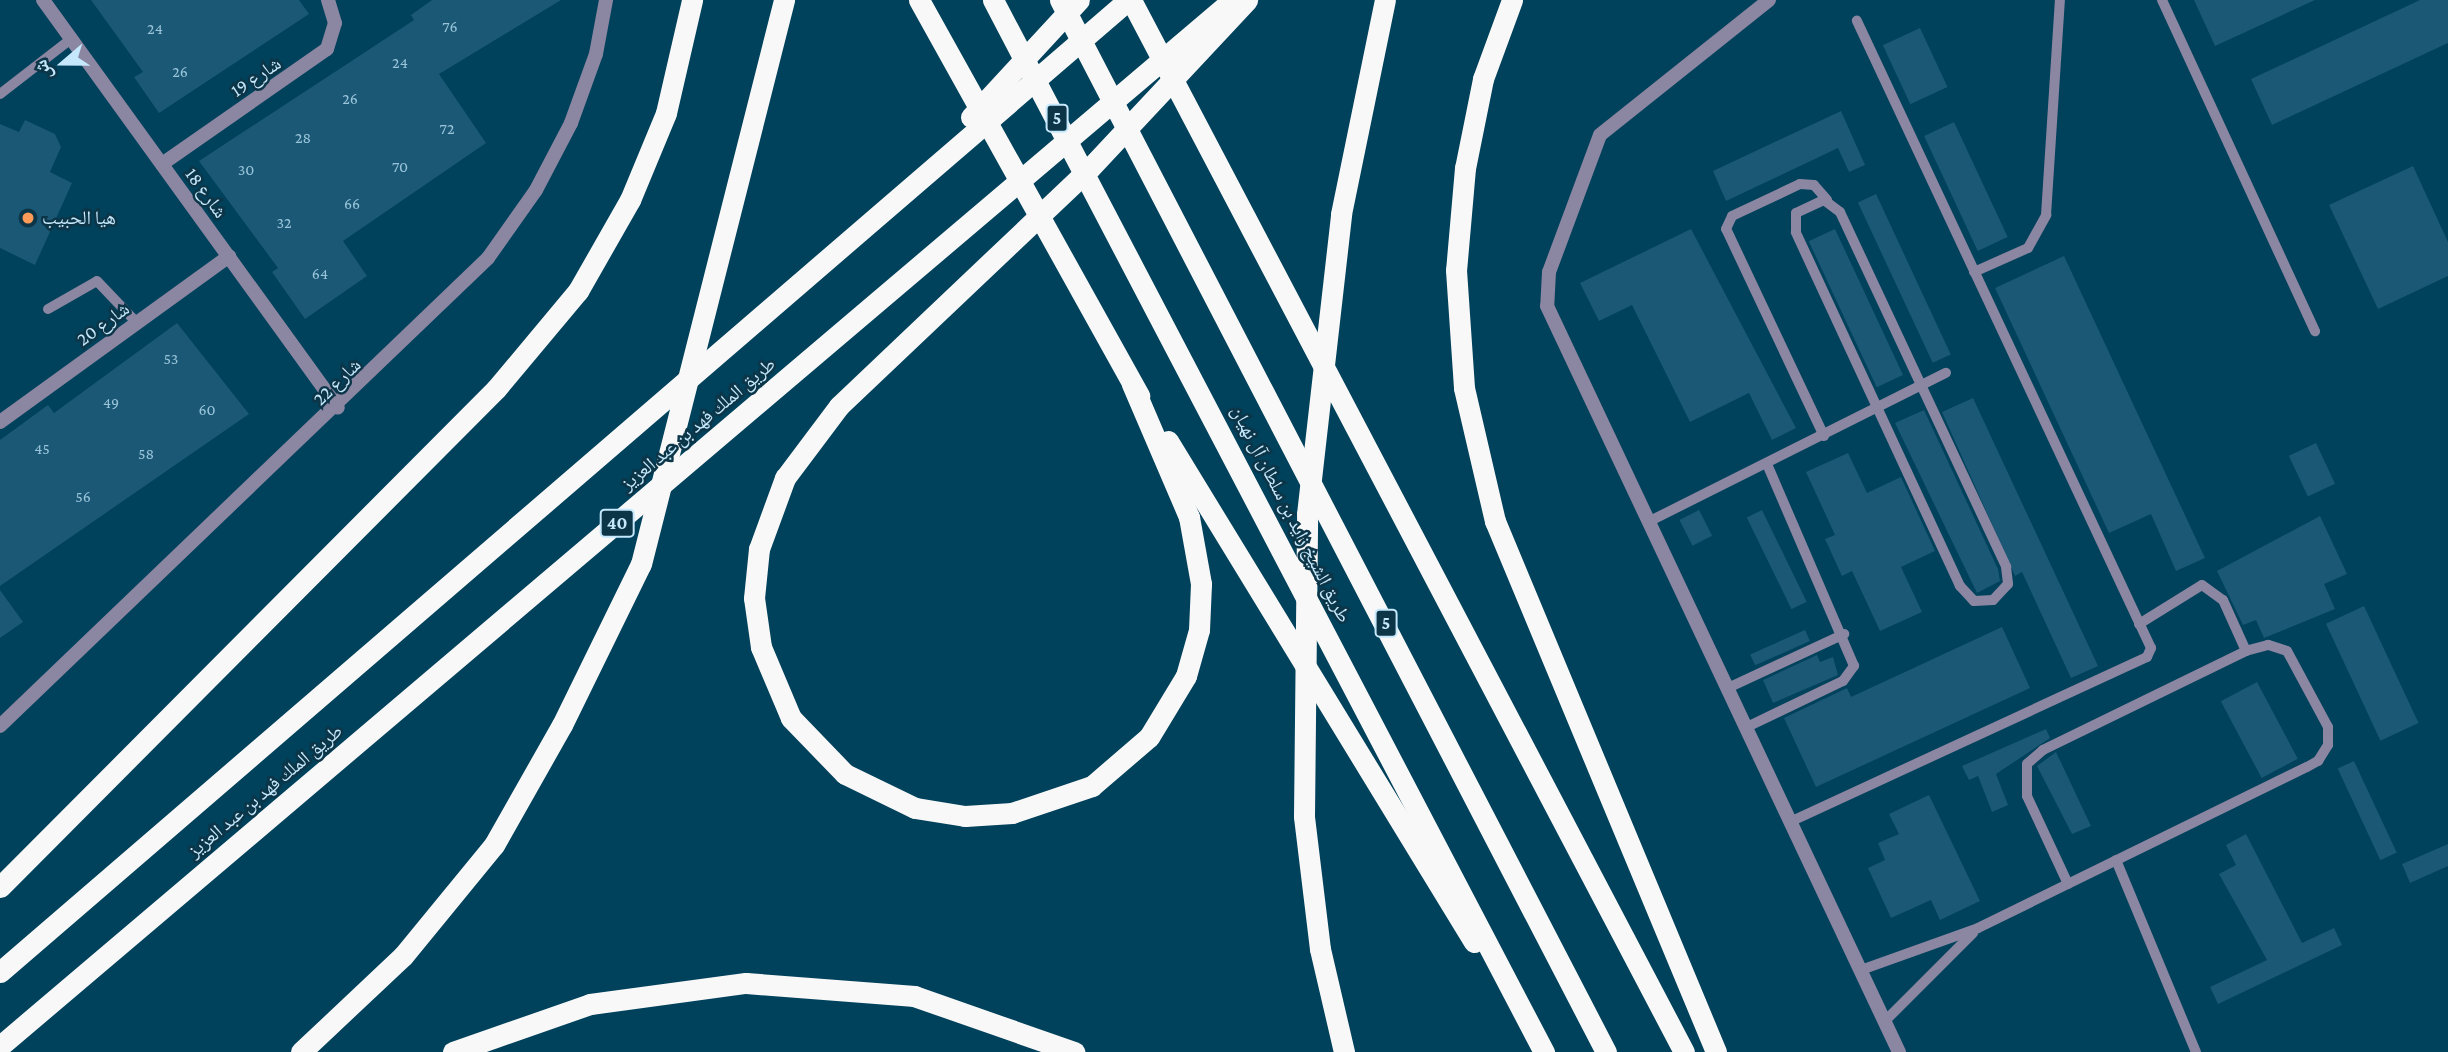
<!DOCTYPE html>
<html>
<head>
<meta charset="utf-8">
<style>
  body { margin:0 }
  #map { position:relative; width:2448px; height:1052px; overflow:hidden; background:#00415b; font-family:"Crimson Pro","Noto Naskh Arabic",serif }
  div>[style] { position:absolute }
  .building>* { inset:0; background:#1a5875; transform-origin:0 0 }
  .lane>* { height:10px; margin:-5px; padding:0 5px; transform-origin:5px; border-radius:5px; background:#8b86a2 }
  .street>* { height:14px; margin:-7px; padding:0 7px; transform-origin:7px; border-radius:7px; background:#8b86a2 }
  .highway>* { height:21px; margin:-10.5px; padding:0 10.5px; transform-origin:10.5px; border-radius:10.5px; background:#f8f8f8 }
  .dots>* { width:19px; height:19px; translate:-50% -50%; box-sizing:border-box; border:4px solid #0d3548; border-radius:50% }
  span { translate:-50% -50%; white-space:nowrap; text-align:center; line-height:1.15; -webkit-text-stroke:5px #0d3548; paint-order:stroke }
  .number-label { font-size:16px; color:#9ac4da }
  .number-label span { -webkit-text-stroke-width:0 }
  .shield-label span { padding:2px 5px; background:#0d3548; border:2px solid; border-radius:5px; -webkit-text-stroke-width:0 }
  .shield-label { font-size:18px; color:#c5e8fc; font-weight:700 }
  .street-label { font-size:19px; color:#c5e8fc }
  .poi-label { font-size:19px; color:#c5e8fc }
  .left { translate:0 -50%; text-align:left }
  .north { position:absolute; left:28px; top:28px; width:70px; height:70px; -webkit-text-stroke:5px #0d3548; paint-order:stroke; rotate:250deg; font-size:19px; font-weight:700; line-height:28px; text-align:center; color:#c5e8fc }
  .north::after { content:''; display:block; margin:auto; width:24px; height:32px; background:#c5e8fc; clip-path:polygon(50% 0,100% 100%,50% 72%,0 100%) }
</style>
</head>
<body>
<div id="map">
  <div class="building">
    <div style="clip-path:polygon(91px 0,299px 0,309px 14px,159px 113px,134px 77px,143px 72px)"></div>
    <div style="clip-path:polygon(432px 0,561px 0,439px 74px,486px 143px,343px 241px,367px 276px,305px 319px,272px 272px,278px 268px,199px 161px,414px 20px,411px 15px)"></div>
    <div style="clip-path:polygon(2194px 0,2315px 0,2215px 46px)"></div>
    <div style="clip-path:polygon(2420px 0,2448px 0,2448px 43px,2272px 125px,2251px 79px)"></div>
    <div style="left:1920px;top:28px;width:65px;height:41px;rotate:65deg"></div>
    <div style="clip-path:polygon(1841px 111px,1865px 165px,1849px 172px,1838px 148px,1726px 201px,1713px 171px)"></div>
    <div style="clip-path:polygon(25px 120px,55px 134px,61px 147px,50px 172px,72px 183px,35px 265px,0 248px,0 124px,19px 132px)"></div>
    <div style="left:1954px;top:122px;width:127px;height:33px;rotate:65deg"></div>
    <div style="clip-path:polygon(2413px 166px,2448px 242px,2448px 276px,2378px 309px,2329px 205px)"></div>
    <div style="left:1876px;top:194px;width:177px;height:20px;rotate:65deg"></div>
    <div style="clip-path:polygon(1691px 229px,1796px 428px,1772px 440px,1749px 393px,1690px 422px,1632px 305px,1599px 321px,1580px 283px)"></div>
    <div style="left:1835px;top:229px;width:161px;height:29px;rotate:65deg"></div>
    <div style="clip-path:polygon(2064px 256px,2205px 558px,2176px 571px,2151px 514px,2109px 533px,1995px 288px)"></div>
    <div style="clip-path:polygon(177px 323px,249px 414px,0 586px,0 440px,48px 405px,54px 413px)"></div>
    <div style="clip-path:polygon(1973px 398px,2098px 666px,2071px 678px,2022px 572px,2015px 576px,1942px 412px)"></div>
    <div style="clip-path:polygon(1924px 410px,1998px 569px,2000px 581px,1977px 593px,1895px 423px)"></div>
    <div style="left:2316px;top:443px;width:45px;height:30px;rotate:65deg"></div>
    <div style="clip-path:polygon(1848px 453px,1867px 493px,1901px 477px,1935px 551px,1901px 567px,1922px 612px,1880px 631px,1852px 571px,1842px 576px,1825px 539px,1835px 535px,1806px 472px)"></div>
    <div style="left:1699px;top:510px;width:29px;height:22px;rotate:63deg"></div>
    <div style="left:1762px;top:510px;width:102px;height:17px;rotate:64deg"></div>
    <div style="clip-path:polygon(2320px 516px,2347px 574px,2324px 584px,2335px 609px,2264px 638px,2256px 620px,2243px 625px,2217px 571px)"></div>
    <div style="clip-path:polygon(0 590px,23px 622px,0 638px)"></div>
    <div style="left:2364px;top:606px;width:129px;height:42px;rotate:65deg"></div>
    <div style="clip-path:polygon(2002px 627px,2030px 688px,1816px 787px,1784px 718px,1847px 688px,1851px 697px)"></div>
    <div style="left:1805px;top:630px;width:12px;height:60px;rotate:66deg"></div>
    <div style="clip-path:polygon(1817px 655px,1820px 662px,1833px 657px,1838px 675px,1773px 703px,1763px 680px)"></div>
    <div style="left:2257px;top:682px;width:87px;height:41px;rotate:62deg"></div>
    <div style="clip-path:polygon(2046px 729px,2050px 738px,1996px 774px,2008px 805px,1992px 812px,1978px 776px,1969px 780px,1962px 766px)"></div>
    <div style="clip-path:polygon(2056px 752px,2091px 826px,2072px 834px,2037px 766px)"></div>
    <div style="left:2354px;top:761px;width:101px;height:18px;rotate:65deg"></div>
    <div style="clip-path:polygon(1929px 795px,1980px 901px,1940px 920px,1931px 900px,1891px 918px,1868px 868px,1885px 860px,1878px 843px,1899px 834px,1889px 814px)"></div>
    <div style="clip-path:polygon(2246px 834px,2302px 943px,2334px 928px,2342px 945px,2218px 1004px,2210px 987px,2267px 960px,2219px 874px,2236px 865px,2226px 845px)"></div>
    <div style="clip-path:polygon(2448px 844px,2448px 866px,2410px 883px,2402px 864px)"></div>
  </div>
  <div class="lane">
    <div style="left:2162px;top:0;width:365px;rotate:65.2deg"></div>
    <div style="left:0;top:94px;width:90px;rotate:-37.8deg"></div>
    <div style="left:1824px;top:200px;width:20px;rotate:37deg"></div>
    <div style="left:1840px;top:212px;width:392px;rotate:64.9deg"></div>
    <div style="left:2006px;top:567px;width:17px;rotate:83deg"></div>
    <div style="left:2008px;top:584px;width:22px;rotate:133deg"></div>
    <div style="left:1993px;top:600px;width:19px;rotate:177deg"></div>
    <div style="left:1974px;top:601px;width:21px;rotate:-133deg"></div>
    <div style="left:1960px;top:586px;width:390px;rotate:-114.9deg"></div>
    <div style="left:1796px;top:232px;width:19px;rotate:-90deg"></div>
    <div style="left:1796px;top:213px;width:31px;rotate:-25deg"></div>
    <div style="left:1974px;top:272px;width:59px;rotate:-24deg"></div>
    <div style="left:2028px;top:248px;width:38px;rotate:-61deg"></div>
    <div style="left:2046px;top:215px;width:215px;rotate:-86.3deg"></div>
    <div style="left:48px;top:309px;width:56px;rotate:-29.7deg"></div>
    <div style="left:97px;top:281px;width:58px;rotate:46.4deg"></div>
    <div style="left:1824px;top:436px;width:229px;rotate:-115.3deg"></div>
    <div style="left:1726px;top:229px;width:14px;rotate:-65deg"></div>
    <div style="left:1732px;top:216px;width:75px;rotate:-25.2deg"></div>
    <div style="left:1800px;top:184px;width:14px;rotate:4deg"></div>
    <div style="left:1814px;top:185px;width:20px;rotate:49deg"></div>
    <div style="left:1650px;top:521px;width:331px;rotate:-26.6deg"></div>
    <div style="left:2139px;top:624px;width:74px;rotate:-31.8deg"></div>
    <div style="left:2202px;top:585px;width:26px;rotate:36deg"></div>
    <div style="left:2223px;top:600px;width:56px;rotate:65.7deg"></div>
    <div style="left:1730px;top:687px;width:126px;rotate:-24.9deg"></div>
    <div style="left:1749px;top:726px;width:104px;rotate:-25.6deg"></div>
    <div style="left:1843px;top:681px;width:19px;rotate:-54deg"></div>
    <div style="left:1854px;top:666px;width:220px;rotate:-113.3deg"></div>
    <div style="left:1792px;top:821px;width:391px;rotate:-24.8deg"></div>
    <div style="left:2147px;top:657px;width:10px;rotate:-66deg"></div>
    <div style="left:2151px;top:648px;width:693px;rotate:-115.12deg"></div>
    <div style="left:2116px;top:860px;width:208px;rotate:67.4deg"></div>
    <div style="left:1861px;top:970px;width:124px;rotate:-19.7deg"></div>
    <div style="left:1978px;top:928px;width:366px;rotate:-26.1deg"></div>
    <div style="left:2307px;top:767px;width:13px;rotate:-29deg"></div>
    <div style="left:2318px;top:761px;width:19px;rotate:-58deg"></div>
    <div style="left:2328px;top:745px;width:18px;rotate:-90deg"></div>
    <div style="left:2328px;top:727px;width:86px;rotate:-118.3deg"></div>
    <div style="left:2287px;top:651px;width:20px;rotate:-162deg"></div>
    <div style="left:2268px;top:645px;width:23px;rotate:165deg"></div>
    <div style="left:2246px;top:651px;width:226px;rotate:154deg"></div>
    <div style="left:2043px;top:750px;width:21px;rotate:139deg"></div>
    <div style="left:2027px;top:764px;width:32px;rotate:90deg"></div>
    <div style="left:2027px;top:796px;width:97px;rotate:65deg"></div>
    <div style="left:1884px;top:1022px;width:126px;rotate:-45deg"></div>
  </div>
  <div class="street">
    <div style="left:43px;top:0;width:503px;rotate:54.13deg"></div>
    <div style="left:1769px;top:0;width:216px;rotate:141.4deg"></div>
    <div style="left:1600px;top:135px;width:146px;rotate:110.4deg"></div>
    <div style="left:1549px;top:272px;width:34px;rotate:93deg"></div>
    <div style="left:1547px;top:306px;width:825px;rotate:64.74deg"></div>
    <div style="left:162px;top:164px;width:201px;rotate:-34.9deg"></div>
    <div style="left:327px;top:49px;width:27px;rotate:-73deg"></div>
    <div style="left:335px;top:23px;width:24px;rotate:-107deg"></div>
    <div style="left:0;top:422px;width:283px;rotate:-35.9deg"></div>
    <div style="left:0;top:726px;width:676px;rotate:-43.8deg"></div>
    <div style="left:488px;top:258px;width:83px;rotate:-54.8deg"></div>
    <div style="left:536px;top:190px;width:76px;rotate:-62.4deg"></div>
    <div style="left:571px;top:123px;width:73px;rotate:-70.1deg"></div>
    <div style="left:596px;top:54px;width:55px;rotate:-79.5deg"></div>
  </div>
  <div class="highway">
    <div style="left:919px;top:0;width:453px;rotate:60.9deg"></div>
    <div style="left:993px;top:0;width:1188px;rotate:62.36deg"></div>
    <div style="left:1060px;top:0;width:1185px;rotate:62.57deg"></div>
    <div style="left:1131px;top:0;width:1188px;rotate:62.27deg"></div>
    <div style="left:1512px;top:0;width:84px;rotate:110.2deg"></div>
    <div style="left:1483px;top:79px;width:91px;rotate:101.4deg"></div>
    <div style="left:1465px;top:168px;width:102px;rotate:95deg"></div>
    <div style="left:1456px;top:270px;width:118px;rotate:86.1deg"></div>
    <div style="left:1464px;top:388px;width:137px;rotate:76.9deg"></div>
    <div style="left:1495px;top:521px;width:575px;rotate:67.4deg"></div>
    <div style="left:971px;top:117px;width:159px;rotate:-47.3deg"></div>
    <div style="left:1132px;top:384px;width:145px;rotate:66.8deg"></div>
    <div style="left:1189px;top:517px;width:68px;rotate:79.8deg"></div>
    <div style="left:1201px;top:584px;width:46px;rotate:92.5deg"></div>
    <div style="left:1199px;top:630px;width:48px;rotate:105.8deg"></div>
    <div style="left:1186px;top:676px;width:71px;rotate:121.2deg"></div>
    <div style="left:1149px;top:737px;width:75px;rotate:139.3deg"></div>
    <div style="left:1092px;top:786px;width:84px;rotate:161.4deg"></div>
    <div style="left:1012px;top:813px;width:47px;rotate:176.3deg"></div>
    <div style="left:965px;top:816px;width:51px;rotate:-170.9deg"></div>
    <div style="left:915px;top:808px;width:78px;rotate:-154.1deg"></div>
    <div style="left:845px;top:774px;width:78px;rotate:-134deg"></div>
    <div style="left:791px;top:718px;width:77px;rotate:-112.9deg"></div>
    <div style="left:761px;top:647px;width:49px;rotate:-98.1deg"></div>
    <div style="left:754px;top:598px;width:49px;rotate:-84.2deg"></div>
    <div style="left:759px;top:549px;width:76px;rotate:-69.9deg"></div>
    <div style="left:785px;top:478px;width:90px;rotate:-53.1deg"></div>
    <div style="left:839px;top:406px;width:346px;rotate:-43.5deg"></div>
    <div style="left:1090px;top:168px;width:230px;rotate:-46.9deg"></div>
    <div style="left:1168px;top:441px;width:587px;rotate:58.58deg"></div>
    <div style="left:0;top:887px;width:703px;rotate:-45.12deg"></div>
    <div style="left:496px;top:389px;width:128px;rotate:-50.1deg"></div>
    <div style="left:578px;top:291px;width:105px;rotate:-60.3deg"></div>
    <div style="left:630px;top:200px;width:94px;rotate:-67.5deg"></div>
    <div style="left:666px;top:113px;width:116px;rotate:-77deg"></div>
    <div style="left:0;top:972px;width:1489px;rotate:-40.75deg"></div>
    <div style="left:0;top:1046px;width:1612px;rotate:-40.32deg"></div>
    <div style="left:301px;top:1052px;width:140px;rotate:-43.3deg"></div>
    <div style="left:403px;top:956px;width:144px;rotate:-50.7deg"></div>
    <div style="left:494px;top:845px;width:138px;rotate:-60.5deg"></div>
    <div style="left:562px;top:725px;width:179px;rotate:-63.9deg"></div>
    <div style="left:641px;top:564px;width:582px;rotate:-75.77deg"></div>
    <div style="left:453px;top:1052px;width:145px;rotate:-19.3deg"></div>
    <div style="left:590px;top:1004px;width:157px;rotate:-7.7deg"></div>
    <div style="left:746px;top:983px;width:169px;rotate:4.4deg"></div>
    <div style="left:914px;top:996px;width:170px;rotate:19.3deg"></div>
    <div style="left:1344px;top:1052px;width:106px;rotate:-103.1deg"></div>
    <div style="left:1320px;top:949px;width:134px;rotate:-96.9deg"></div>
    <div style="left:1304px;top:816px;width:302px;rotate:-89.4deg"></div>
    <div style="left:1307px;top:514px;width:302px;rotate:-83.5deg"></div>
    <div style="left:1341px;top:214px;width:218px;rotate:-78.4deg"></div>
  </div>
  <div class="dots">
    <div style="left:28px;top:218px;background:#fe9b59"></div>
  </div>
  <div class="number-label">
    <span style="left:450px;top:27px">76</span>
    <span style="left:155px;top:29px">24</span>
    <span style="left:400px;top:63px">24</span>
    <span style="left:180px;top:72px">26</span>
    <span style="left:350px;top:99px">26</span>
    <span style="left:447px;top:129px">72</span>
    <span style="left:303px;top:138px">28</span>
    <span style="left:400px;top:167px">70</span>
    <span style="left:246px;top:170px">30</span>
    <span style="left:352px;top:204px">66</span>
    <span style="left:284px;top:223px">32</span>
    <span style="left:320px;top:274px">64</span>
    <span style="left:171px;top:359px">53</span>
    <span style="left:111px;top:403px">49</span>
    <span style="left:207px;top:410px">60</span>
    <span style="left:42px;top:449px">45</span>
    <span style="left:146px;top:454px">58</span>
    <span style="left:83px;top:497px">56</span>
  </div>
  <div class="shield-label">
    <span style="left:1057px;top:118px">5</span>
    <span style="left:617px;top:523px">40</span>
    <span style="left:1386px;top:623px">5</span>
  </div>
  <div class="street-label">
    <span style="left:256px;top:77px;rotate:-34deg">شارع 19</span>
    <span style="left:206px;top:193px;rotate:54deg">شارع 18</span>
    <span style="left:103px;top:324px;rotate:-36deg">شارع 20</span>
    <span style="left:337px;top:382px;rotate:-44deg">شارع 22</span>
    <span style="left:698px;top:424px;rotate:-40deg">طريق الملك فهد بن عبد العزيز</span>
    <span style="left:1291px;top:514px;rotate:63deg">طريق الشيخ زايد بن سلطان آل نهيان</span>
    <span style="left:265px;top:791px;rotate:-40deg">طريق الملك فهد بن عبد العزيز</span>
  </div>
  <div class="poi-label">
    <span class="left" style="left:42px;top:218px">هيا الحبيب</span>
  </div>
  <div class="north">ش</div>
</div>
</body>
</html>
